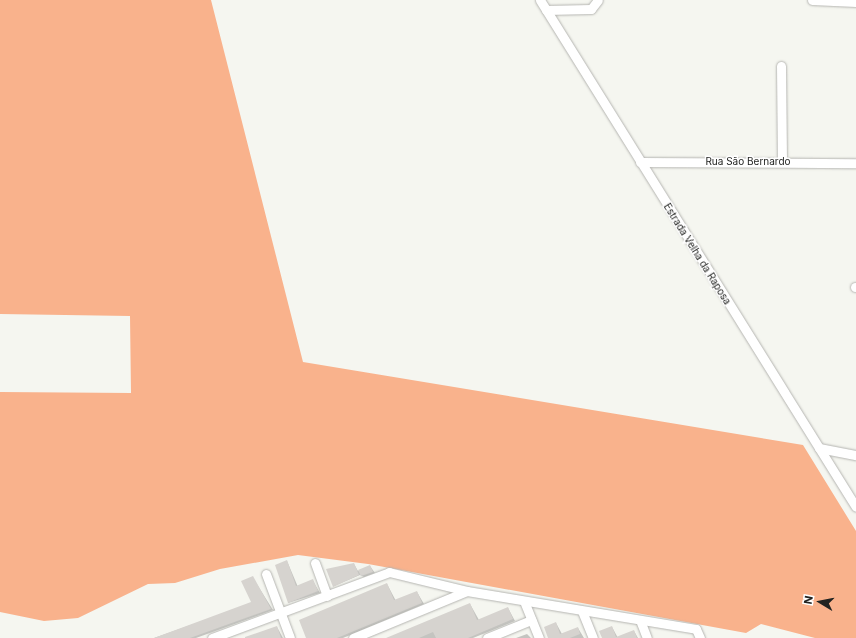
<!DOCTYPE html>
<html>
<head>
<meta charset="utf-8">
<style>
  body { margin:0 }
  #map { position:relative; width:856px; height:638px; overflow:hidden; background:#f5f6f0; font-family:Inter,sans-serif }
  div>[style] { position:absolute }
  .green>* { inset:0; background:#f9b28c }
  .shadow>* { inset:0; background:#0003 }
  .building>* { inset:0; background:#d6d3cf }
  .roads { filter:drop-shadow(0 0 1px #b5b5b1) drop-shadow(0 0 1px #b5b5b1) }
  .minor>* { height:9px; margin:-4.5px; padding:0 4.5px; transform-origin:4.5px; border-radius:4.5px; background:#fff }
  span { translate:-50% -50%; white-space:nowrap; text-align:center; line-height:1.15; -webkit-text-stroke:3px #fff; paint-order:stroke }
  .street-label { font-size:10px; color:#222321 }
  .north { position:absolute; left:800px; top:582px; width:40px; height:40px; -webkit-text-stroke:3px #fff; paint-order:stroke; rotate:280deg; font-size:11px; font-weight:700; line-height:16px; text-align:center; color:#222321 }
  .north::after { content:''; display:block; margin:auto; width:14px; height:18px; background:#222321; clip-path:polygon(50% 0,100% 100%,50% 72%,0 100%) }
</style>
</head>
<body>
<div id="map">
  <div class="green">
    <div style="clip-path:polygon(0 0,211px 0,303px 362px,803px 445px,856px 531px,856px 638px,815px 638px,761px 624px,746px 633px,368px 564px,298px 555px,220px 569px,175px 583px,148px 584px,78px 618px,44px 621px,0 612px,0 392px,131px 393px,130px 316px,0 314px)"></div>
  </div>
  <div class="shadow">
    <div style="clip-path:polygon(287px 561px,298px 587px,313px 581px,320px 593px,288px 603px)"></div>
    <div style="clip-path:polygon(354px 564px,358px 571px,370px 566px,375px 573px,364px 577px,360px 575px,334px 586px)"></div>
    <div style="clip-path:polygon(253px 578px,273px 610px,196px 638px,154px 638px,253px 603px)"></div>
    <div style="clip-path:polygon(387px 584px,396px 601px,417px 592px,424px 604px,343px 638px,307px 638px)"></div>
    <div style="clip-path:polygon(470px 604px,479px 620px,508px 608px,515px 621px,473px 638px,388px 638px)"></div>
    <div style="clip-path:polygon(556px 623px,562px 634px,578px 628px,584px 638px,549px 638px)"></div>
    <div style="clip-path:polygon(277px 627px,283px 638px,245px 638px)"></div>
    <div style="clip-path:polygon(612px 627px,618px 638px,634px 631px,638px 638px,603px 638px)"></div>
    <div style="clip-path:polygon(527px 634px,531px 638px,516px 638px)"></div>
  </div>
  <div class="building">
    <div style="clip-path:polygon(287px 560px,296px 586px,313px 579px,318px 591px,288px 603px,275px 565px)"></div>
    <div style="clip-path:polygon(354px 563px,359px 575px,333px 587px,326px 569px)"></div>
    <div style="clip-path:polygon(370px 565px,373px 572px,361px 576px,358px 570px)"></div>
    <div style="clip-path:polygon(253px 576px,271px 609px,190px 638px,154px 638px,251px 602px,241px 581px)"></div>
    <div style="clip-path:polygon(387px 583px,394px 600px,417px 591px,422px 603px,337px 638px,306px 638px,299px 620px)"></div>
    <div style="clip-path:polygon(470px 603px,477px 620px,508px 607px,513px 619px,468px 638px,436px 638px,433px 632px,419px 638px,386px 638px)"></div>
    <div style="clip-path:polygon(556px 622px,560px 634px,578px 627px,580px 634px,570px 638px,548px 638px,544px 627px)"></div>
    <div style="clip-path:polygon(277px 626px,281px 638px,245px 638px,245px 637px)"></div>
    <div style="clip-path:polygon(612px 626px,616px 637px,634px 630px,637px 638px,602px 638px,599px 631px)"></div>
  </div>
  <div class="roads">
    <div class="minor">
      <div style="left:540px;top:0;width:597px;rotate:58.07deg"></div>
      <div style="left:812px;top:0;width:44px;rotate:2.6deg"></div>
      <div style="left:546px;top:10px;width:45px;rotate:-1.3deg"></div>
      <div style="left:591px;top:9px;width:11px;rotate:-52deg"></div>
      <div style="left:781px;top:66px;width:96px;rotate:89.4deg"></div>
      <div style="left:640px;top:162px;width:216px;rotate:0.3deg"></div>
      <div style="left:855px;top:287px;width:1px"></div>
      <div style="left:819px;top:448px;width:38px;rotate:11deg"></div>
      <div style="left:315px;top:563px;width:35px;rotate:70deg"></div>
      <div style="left:266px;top:574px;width:68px;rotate:69.4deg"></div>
      <div style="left:524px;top:601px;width:40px;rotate:68deg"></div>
      <div style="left:582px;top:611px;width:29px;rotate:68deg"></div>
      <div style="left:640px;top:620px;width:19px;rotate:69deg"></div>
      <div style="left:212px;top:638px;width:189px;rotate:-20.4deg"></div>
      <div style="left:389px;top:572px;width:80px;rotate:13.7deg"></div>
      <div style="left:467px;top:591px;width:232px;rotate:9.4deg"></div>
      <div style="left:696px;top:629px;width:10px;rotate:66deg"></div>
      <div style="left:353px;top:638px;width:123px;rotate:-22.4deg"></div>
      <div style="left:487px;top:638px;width:48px;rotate:-22.2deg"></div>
    </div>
  </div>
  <div class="street-label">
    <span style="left:748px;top:162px">Rua São Bernardo</span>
    <span style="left:697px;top:254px;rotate:58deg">Estrada Velha da Raposa</span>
  </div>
  <div class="north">N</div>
</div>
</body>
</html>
